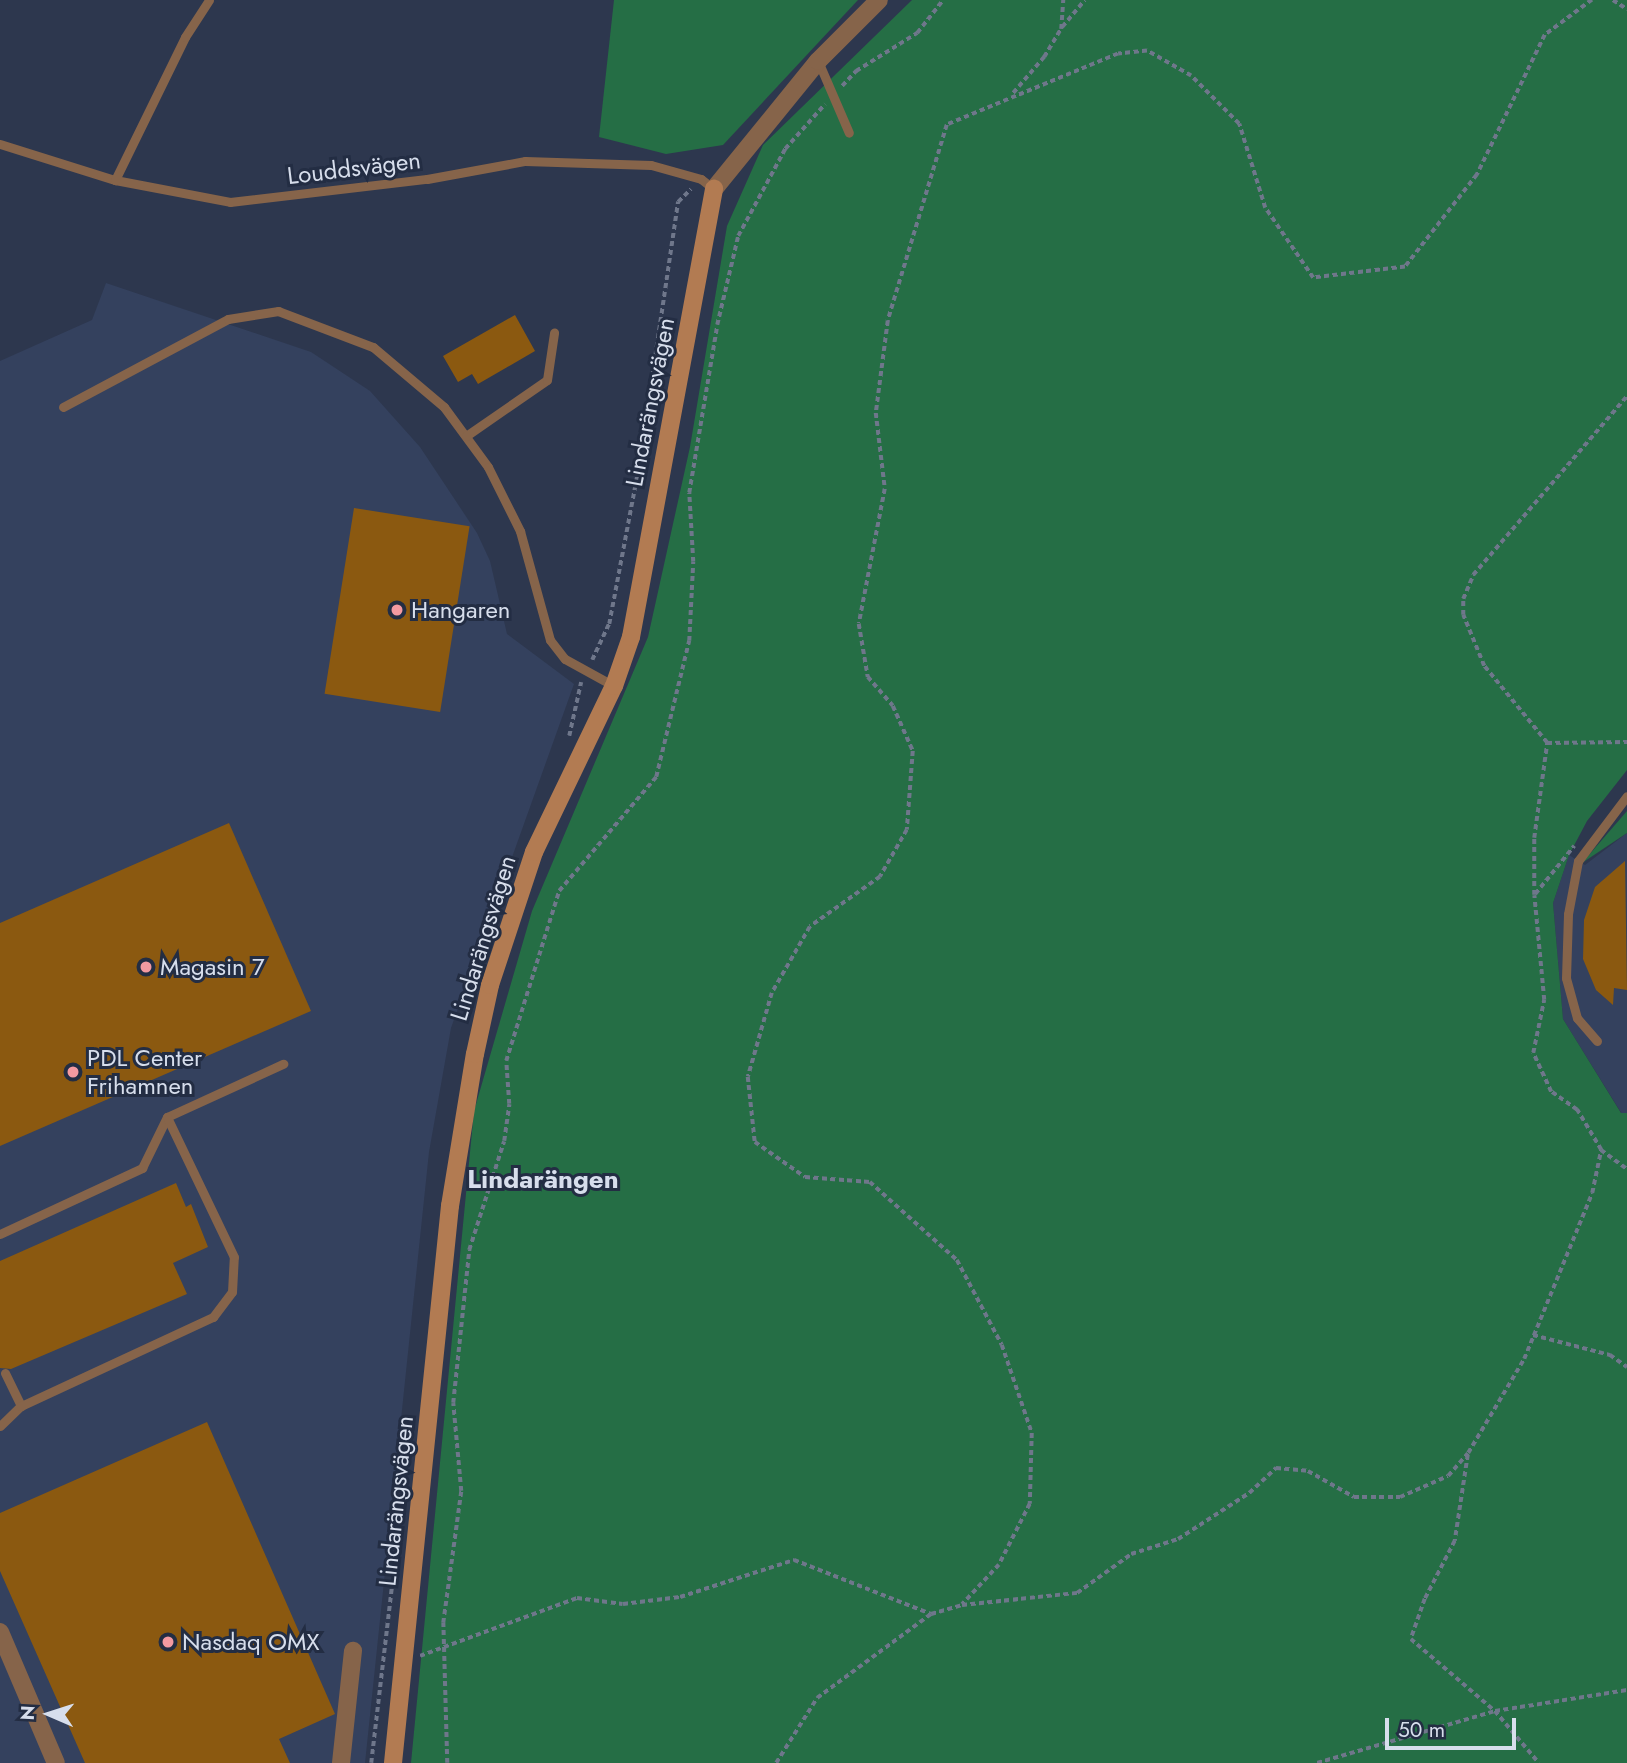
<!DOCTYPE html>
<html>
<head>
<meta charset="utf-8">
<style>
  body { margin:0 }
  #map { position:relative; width:1627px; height:1763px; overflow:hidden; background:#2d374e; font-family:Jost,sans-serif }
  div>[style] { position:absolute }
  .built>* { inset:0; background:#34415e }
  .green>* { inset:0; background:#256e45 }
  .building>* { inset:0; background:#8b5910; transform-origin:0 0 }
  .path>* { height:3.5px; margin-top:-1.75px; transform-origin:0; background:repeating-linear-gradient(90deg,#6f778b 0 5px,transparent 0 8.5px) }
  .lane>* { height:9px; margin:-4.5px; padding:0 4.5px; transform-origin:4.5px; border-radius:4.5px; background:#86644a }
  .street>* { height:18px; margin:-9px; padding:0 9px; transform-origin:9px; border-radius:9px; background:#86644a }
  .secondary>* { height:18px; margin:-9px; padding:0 9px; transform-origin:9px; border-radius:9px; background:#b27b52 }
  .dots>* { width:19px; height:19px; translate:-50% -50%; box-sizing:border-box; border:4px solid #232d43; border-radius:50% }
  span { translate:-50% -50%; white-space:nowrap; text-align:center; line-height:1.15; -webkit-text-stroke:6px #232d43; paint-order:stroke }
  .street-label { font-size:24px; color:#d7deec }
  .poi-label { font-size:24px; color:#d7deec }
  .left { translate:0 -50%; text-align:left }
  .neighbourhood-label { font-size:26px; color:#d7deec; font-weight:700 }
  .north { position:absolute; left:14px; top:1679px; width:70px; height:70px; -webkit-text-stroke:5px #232d43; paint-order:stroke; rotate:273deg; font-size:19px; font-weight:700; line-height:28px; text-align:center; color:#d7deec }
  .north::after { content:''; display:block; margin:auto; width:24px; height:32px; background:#d7deec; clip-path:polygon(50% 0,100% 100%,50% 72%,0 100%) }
  .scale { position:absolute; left:1385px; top:1718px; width:131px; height:32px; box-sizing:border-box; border:4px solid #d7deec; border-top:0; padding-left:9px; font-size:21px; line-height:24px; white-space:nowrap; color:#d7deec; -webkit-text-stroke:5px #232d43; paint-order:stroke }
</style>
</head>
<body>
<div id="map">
  <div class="built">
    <div style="clip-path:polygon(106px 283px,311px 352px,370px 391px,420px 447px,477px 533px,490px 561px,507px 634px,574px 684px,451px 1028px,429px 1152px,365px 1763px,0 1763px,0 361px,92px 320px)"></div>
    <div style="clip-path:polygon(1627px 833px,1627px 1113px,1622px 1114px,1563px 1019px,1553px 903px,1569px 855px,1585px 865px)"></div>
  </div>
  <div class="green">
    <div style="clip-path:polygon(614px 0,858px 0,723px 145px,666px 154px,599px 137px)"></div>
    <div style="clip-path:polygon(912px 0,1627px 0,1627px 770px,1587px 821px,1569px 855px,1553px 903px,1563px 1019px,1621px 1113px,1627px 1113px,1627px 1763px,411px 1763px,474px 1111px,532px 911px,648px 637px,690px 447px,727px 226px,763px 145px)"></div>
    <div style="clip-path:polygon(1627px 810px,1627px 833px,1582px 863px,1627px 811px)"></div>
  </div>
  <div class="building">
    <div style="clip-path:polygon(515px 315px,535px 351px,478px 384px,472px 374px,458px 382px,443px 356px)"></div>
    <div style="left:354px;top:508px;width:117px;height:188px;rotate:9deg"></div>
    <div style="clip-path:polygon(229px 823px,311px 1011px,0 1146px,0 923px)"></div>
    <div style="clip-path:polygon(1625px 861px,1627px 990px,1614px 988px,1613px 1005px,1596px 990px,1583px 959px,1584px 920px,1595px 887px)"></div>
    <div style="clip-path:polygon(176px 1183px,186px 1207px,191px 1204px,208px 1247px,173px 1263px,187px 1294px,11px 1369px,0 1368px,0 1261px)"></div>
    <div style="clip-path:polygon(207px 1422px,335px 1714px,279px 1739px,290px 1763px,85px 1763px,0 1571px,0 1513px)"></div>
  </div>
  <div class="path">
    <div style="left:1592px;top:0;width:59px;rotate:143.3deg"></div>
    <div style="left:1545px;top:35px;width:156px;rotate:115.9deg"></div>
    <div style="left:1477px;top:175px;width:117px;rotate:128deg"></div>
    <div style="left:1405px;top:267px;width:93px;rotate:173.2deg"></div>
    <div style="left:1313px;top:278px;width:85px;rotate:-124.4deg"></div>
    <div style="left:1265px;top:208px;width:88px;rotate:-107.2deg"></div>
    <div style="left:1239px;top:124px;width:68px;rotate:-135deg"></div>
    <div style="left:1191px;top:76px;width:51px;rotate:-150.4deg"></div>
    <div style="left:1147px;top:51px;width:29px;rotate:174deg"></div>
    <div style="left:1118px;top:54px;width:185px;rotate:157.5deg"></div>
    <div style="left:947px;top:125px;width:205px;rotate:106.8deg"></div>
    <div style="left:888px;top:321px;width:93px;rotate:97.4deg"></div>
    <div style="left:876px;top:413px;width:77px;rotate:83.2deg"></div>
    <div style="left:885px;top:489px;width:137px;rotate:100.9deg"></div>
    <div style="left:859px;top:624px;width:54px;rotate:80.4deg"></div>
    <div style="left:868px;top:677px;width:38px;rotate:49deg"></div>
    <div style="left:893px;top:706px;width:49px;rotate:66deg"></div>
    <div style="left:913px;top:751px;width:79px;rotate:94.3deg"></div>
    <div style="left:907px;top:830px;width:54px;rotate:119.9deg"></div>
    <div style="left:880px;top:877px;width:86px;rotate:144.5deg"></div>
    <div style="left:810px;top:927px;width:76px;rotate:119.9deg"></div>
    <div style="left:772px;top:993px;width:87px;rotate:105.9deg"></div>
    <div style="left:748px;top:1077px;width:65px;rotate:83.9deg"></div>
    <div style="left:755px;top:1142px;width:61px;rotate:35deg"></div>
    <div style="left:805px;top:1177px;width:65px;rotate:4.4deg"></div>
    <div style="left:870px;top:1182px;width:117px;rotate:41.9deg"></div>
    <div style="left:957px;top:1260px;width:96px;rotate:62.1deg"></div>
    <div style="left:1002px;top:1345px;width:93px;rotate:71.2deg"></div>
    <div style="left:1032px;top:1433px;width:71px;rotate:91.6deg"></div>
    <div style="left:1030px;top:1504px;width:68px;rotate:116.9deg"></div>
    <div style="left:999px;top:1565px;width:54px;rotate:132.8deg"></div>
    <div style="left:962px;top:1605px;width:116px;rotate:-6deg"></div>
    <div style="left:1077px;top:1593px;width:67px;rotate:-35.8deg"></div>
    <div style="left:1131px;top:1554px;width:49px;rotate:-17.7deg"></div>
    <div style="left:1178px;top:1539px;width:85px;rotate:-32.9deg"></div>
    <div style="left:1249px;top:1493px;width:37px;rotate:-43deg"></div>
    <div style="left:1276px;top:1468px;width:32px;rotate:5deg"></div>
    <div style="left:1308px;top:1471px;width:53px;rotate:29.5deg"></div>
    <div style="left:1354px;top:1497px;width:46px"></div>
    <div style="left:1400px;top:1497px;width:52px;rotate:-23.6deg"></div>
    <div style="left:1448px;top:1476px;width:30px;rotate:-49deg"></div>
    <div style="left:1468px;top:1453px;width:109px;rotate:-59.2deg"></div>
    <div style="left:1524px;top:1359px;width:179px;rotate:-67.7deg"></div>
    <div style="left:1592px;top:1193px;width:44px;rotate:-78.2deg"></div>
    <div style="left:1601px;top:1150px;width:47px;rotate:-121deg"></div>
    <div style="left:1577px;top:1110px;width:32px;rotate:-145deg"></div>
    <div style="left:1551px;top:1092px;width:43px;rotate:-114.8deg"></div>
    <div style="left:1533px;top:1053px;width:54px;rotate:-78.3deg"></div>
    <div style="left:1544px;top:1000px;width:105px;rotate:-95.4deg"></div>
    <div style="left:1534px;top:895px;width:57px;rotate:-90deg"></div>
    <div style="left:1534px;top:838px;width:96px;rotate:-82.2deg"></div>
    <div style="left:1547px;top:743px;width:99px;rotate:-129.3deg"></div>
    <div style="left:1484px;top:666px;width:55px;rotate:-112.4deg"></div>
    <div style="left:1463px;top:615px;width:16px;rotate:-90deg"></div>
    <div style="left:1463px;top:599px;width:26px;rotate:-67deg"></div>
    <div style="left:1473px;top:575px;width:236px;rotate:-49.3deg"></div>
    <div style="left:1613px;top:0;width:17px;rotate:33deg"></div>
    <div style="left:1062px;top:27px;width:35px;rotate:-50deg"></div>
    <div style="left:842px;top:86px;width:21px;rotate:-47deg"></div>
    <div style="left:856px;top:71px;width:72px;rotate:-31.9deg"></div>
    <div style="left:917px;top:33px;width:42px;rotate:-51.8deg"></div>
    <div style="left:1013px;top:93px;width:48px;rotate:-49.3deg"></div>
    <div style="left:1044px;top:57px;width:33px;rotate:-59deg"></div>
    <div style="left:1061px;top:29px;width:29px;rotate:-86deg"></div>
    <div style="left:592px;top:660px;width:40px;rotate:-65deg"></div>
    <div style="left:609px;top:624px;width:162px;rotate:-79.3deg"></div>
    <div style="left:639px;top:465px;width:266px;rotate:-81.6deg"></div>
    <div style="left:678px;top:202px;width:18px;rotate:-45deg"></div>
    <div style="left:569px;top:736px;width:55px;rotate:-77.5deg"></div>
    <div style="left:1547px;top:743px;width:80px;rotate:-0.7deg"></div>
    <div style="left:1535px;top:894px;width:62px;rotate:-50.9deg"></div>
    <div style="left:1601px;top:1150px;width:32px;rotate:36deg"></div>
    <div style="left:1533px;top:1335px;width:80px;rotate:14.6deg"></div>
    <div style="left:1610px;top:1355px;width:21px;rotate:35deg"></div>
    <div style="left:1468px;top:1455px;width:87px;rotate:98.6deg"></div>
    <div style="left:1455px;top:1541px;width:65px;rotate:117.3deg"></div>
    <div style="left:1425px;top:1599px;width:42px;rotate:109.3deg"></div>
    <div style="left:1411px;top:1639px;width:111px;rotate:40.6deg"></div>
    <div style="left:1495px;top:1711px;width:68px;rotate:49.8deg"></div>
    <div style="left:420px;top:1656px;width:167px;rotate:-20.3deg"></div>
    <div style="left:577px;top:1598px;width:46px;rotate:7.4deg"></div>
    <div style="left:623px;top:1604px;width:57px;rotate:-7deg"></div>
    <div style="left:680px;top:1597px;width:120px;rotate:-18deg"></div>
    <div style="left:794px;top:1560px;width:147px;rotate:21.5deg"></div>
    <div style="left:371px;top:1763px;width:187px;rotate:-83.3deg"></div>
    <div style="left:447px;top:1763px;width:140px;rotate:-91.6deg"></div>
    <div style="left:443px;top:1623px;width:133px;rotate:-82.2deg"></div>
    <div style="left:461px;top:1491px;width:88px;rotate:-95.2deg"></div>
    <div style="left:453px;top:1403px;width:154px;rotate:-84deg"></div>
    <div style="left:469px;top:1250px;width:114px;rotate:-72.2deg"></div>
    <div style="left:504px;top:1141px;width:37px;rotate:-82deg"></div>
    <div style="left:509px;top:1104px;width:43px;rotate:-94deg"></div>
    <div style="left:506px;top:1061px;width:178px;rotate:-72.7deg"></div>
    <div style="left:559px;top:891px;width:150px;rotate:-49.6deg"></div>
    <div style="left:656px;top:777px;width:140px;rotate:-76.4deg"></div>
    <div style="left:689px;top:641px;width:79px;rotate:-87.1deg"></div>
    <div style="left:693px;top:562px;width:69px;rotate:-93.3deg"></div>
    <div style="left:689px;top:493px;width:170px;rotate:-80.5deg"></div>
    <div style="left:717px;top:325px;width:91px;rotate:-76.7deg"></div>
    <div style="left:738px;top:236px;width:99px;rotate:-61.6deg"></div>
    <div style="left:785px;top:149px;width:60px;rotate:-48.4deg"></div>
    <div style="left:776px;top:1763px;width:77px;rotate:-57.8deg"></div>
    <div style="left:817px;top:1698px;width:142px;rotate:-36.4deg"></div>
    <div style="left:931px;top:1614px;width:32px;rotate:-16deg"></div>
    <div style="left:1317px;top:1763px;width:185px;rotate:-16.3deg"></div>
    <div style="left:1495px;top:1711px;width:134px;rotate:-9deg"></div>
  </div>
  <div class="lane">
    <div style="left:818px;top:61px;width:78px;rotate:66.7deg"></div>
    <div style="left:0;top:144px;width:121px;rotate:17.4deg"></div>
    <div style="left:115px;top:180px;width:117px;rotate:10.8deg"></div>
    <div style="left:230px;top:202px;width:198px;rotate:-6.7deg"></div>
    <div style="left:427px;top:179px;width:100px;rotate:-10.4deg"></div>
    <div style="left:525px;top:161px;width:126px;rotate:1.8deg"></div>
    <div style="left:651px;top:165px;width:52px;rotate:15.6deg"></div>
    <div style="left:701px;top:179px;width:16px;rotate:38deg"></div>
    <div style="left:115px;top:180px;width:159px;rotate:-63.9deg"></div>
    <div style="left:185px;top:37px;width:44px;rotate:-57deg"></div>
    <div style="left:63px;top:407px;width:187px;rotate:-28.1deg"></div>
    <div style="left:228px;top:319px;width:51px;rotate:-9.1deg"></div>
    <div style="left:278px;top:311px;width:102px;rotate:20.8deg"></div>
    <div style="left:373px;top:347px;width:93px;rotate:40.2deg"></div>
    <div style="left:444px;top:407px;width:74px;rotate:53.7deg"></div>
    <div style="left:488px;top:467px;width:72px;rotate:63.4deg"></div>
    <div style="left:520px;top:531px;width:113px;rotate:74.6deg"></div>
    <div style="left:550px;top:640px;width:24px;rotate:52deg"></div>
    <div style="left:565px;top:659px;width:56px;rotate:28.9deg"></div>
    <div style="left:466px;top:436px;width:98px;rotate:-34.7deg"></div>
    <div style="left:547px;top:380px;width:48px;rotate:-81.5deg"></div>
    <div style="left:1597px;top:1041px;width:30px;rotate:-131deg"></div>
    <div style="left:1577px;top:1018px;width:41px;rotate:-105.4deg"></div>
    <div style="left:1566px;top:978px;width:64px;rotate:-88.2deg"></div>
    <div style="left:1568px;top:914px;width:54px;rotate:-79.3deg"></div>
    <div style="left:1578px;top:861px;width:81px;rotate:-53deg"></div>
    <div style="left:0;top:1234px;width:157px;rotate:-24.9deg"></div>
    <div style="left:142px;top:1168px;width:57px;rotate:-63.9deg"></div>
    <div style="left:167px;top:1117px;width:128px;rotate:-24.6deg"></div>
    <div style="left:5px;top:1373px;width:37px;rotate:64deg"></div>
    <div style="left:0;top:1426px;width:29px;rotate:-44deg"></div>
    <div style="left:21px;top:1406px;width:212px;rotate:-24.9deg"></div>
    <div style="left:213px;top:1317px;width:31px;rotate:-53deg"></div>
    <div style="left:232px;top:1292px;width:35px;rotate:-87deg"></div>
    <div style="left:234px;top:1257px;width:155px;rotate:-115.6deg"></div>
  </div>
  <div class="street">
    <div style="left:714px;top:189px;width:165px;rotate:-50.9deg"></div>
    <div style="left:818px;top:61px;width:86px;rotate:-45deg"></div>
    <div style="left:0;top:1632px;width:142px;rotate:66.9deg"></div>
    <div style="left:341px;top:1763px;width:113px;rotate:-83.9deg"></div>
  </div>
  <div class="secondary">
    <div style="left:393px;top:1763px;width:560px;rotate:-84.16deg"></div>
    <div style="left:450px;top:1206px;width:154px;rotate:-80.7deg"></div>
    <div style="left:475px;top:1054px;width:71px;rotate:-77.7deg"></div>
    <div style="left:490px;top:985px;width:140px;rotate:-71.7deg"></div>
    <div style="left:534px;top:852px;width:184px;rotate:-64.3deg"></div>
    <div style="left:614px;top:686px;width:52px;rotate:-70.9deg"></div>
    <div style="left:631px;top:637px;width:456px;rotate:-79.5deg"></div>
  </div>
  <div class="dots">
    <div style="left:397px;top:610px;background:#f49aa1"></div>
    <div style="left:146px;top:967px;background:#f49aa1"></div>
    <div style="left:73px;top:1072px;background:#f49aa1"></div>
    <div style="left:168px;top:1642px;background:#f49aa1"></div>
  </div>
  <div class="street-label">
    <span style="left:354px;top:168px;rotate:-7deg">Louddsvägen</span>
    <span style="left:650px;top:402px;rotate:-79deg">Lindarängsvägen</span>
    <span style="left:483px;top:938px;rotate:-73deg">Lindarängsvägen</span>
    <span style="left:396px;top:1501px;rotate:-84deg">Lindarängsvägen</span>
  </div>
  <div class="poi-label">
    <span class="left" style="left:411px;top:610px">Hangaren</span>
    <span class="left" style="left:160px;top:967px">Magasin 7</span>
    <span class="left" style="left:87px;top:1072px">PDL Center<br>Frihamnen</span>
    <span class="left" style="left:182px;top:1642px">Nasdaq OMX</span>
  </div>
  <div class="neighbourhood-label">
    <span style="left:543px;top:1180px">Lindarängen</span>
  </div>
  <div class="north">N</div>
  <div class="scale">50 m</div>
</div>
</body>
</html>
